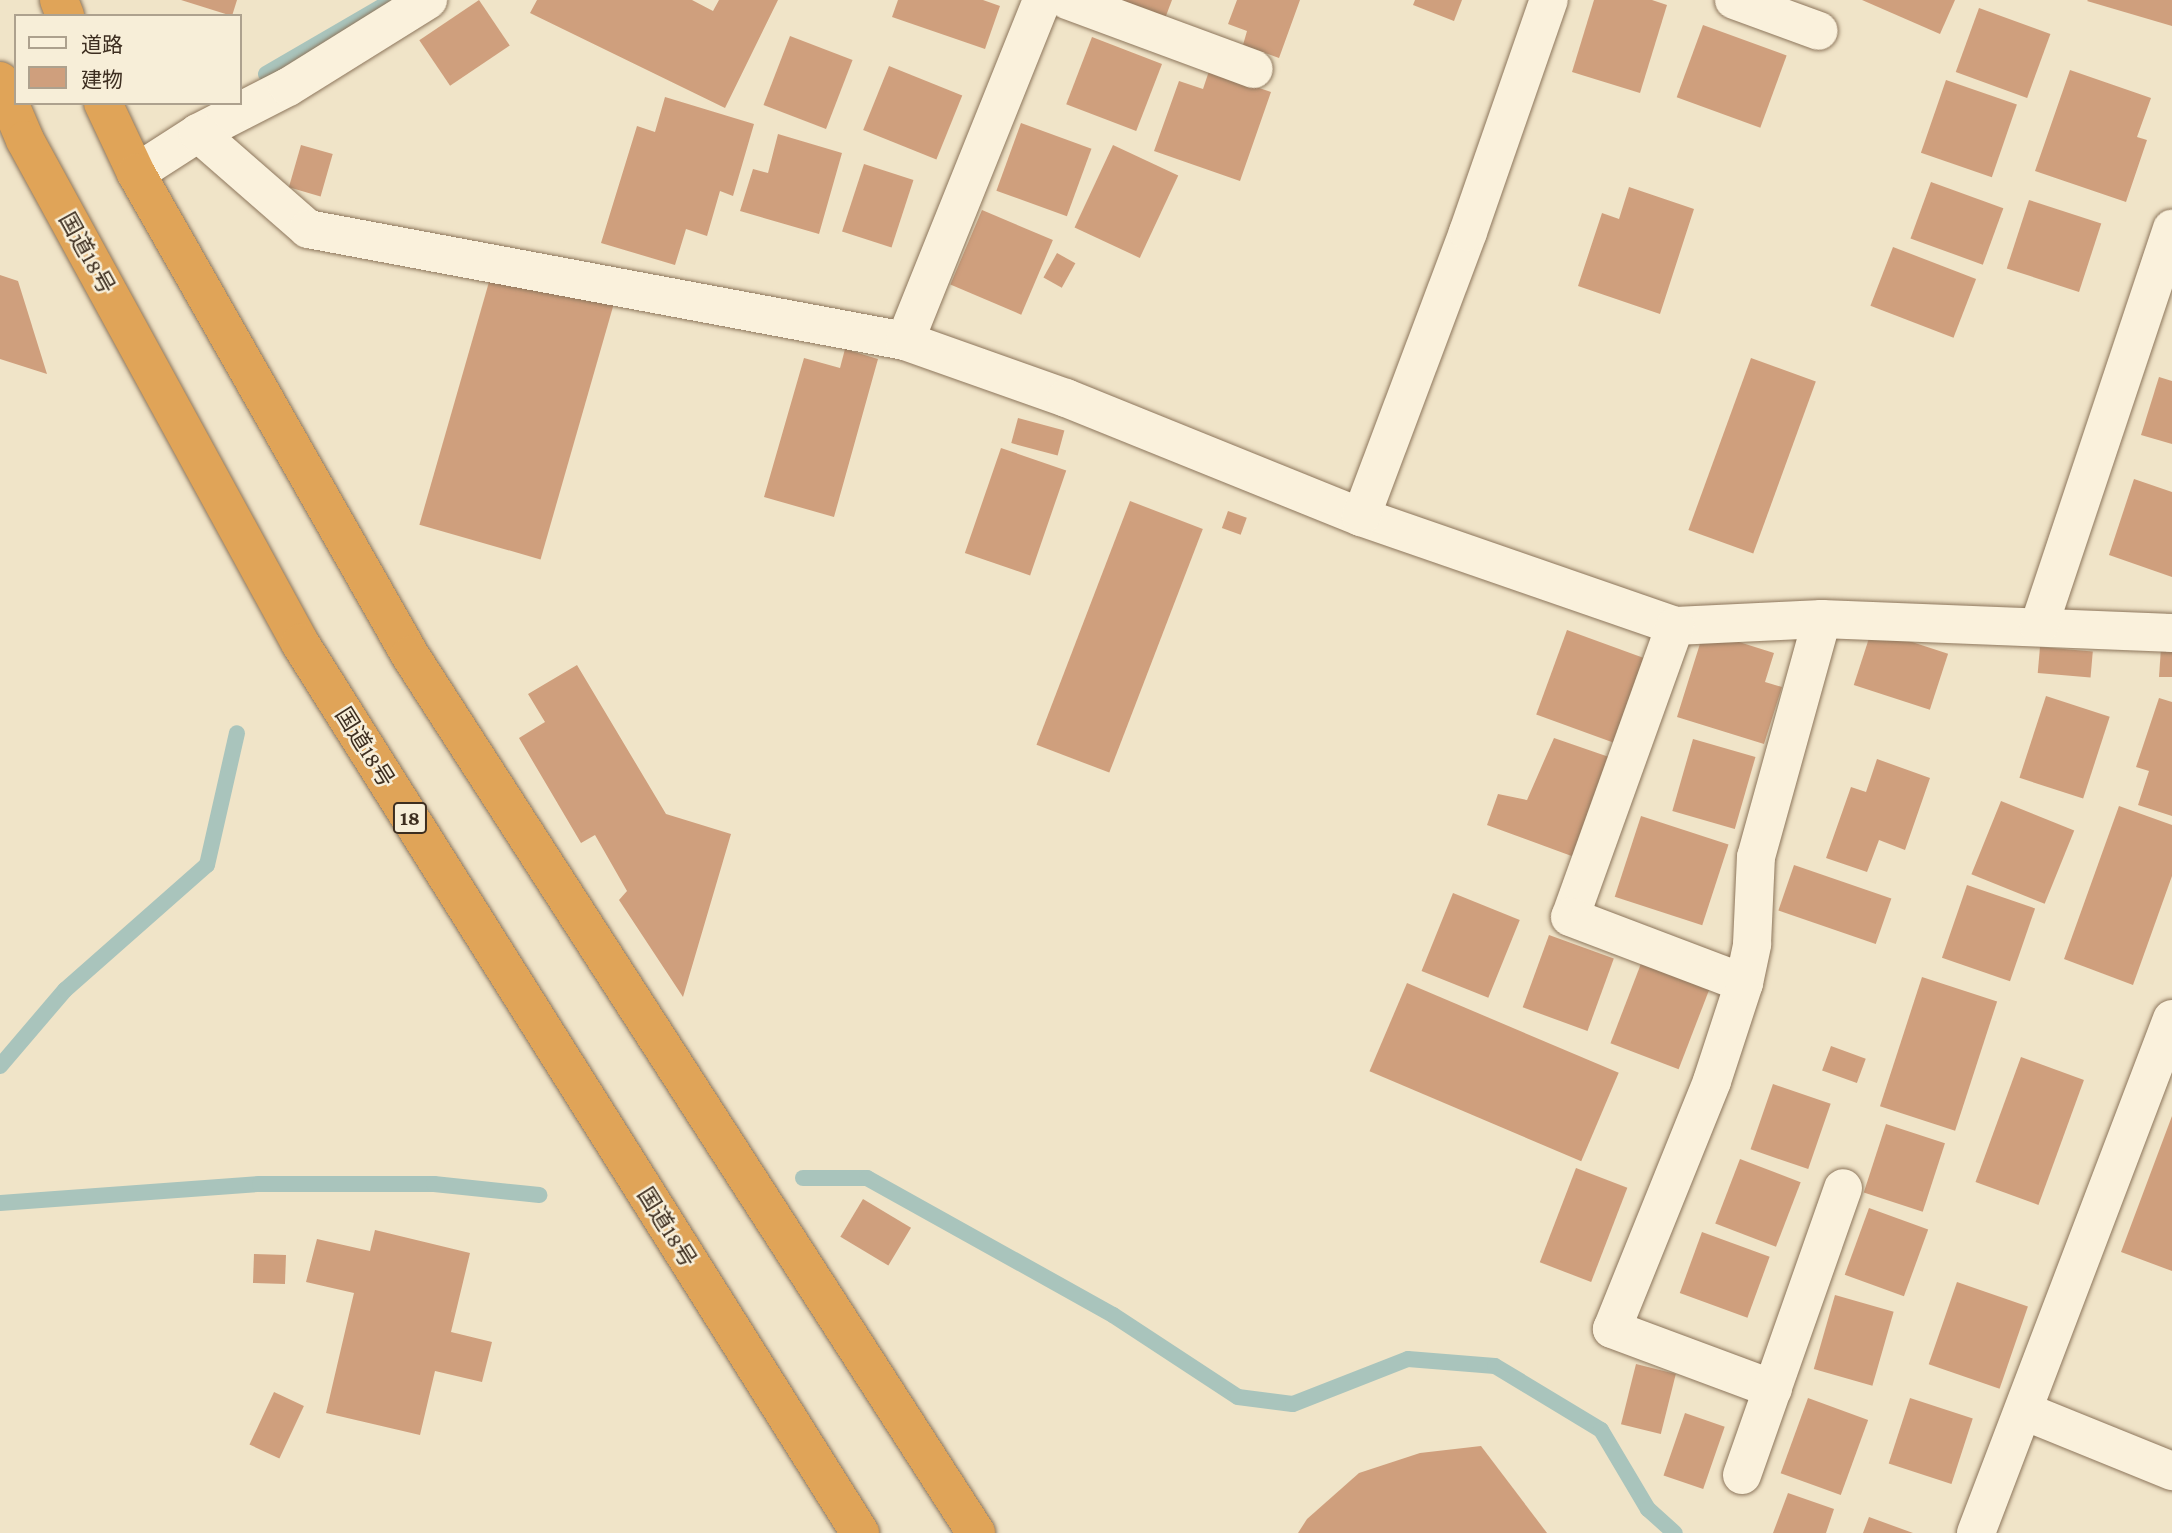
<!DOCTYPE html>
<html>
<head>
<meta charset="utf-8">
<style>
  body { margin:0 }
  #map { position:relative; width:2172px; height:1533px; overflow:hidden; background:#f0e4c8; font-family:"Crimson Pro","Noto Sans JP",serif }
  div>[style] { position:absolute }
  .stream>* { height:16px; margin:-8px; padding:0 8px; transform-origin:8px; border-radius:8px; background:#a9c4bc }
  .building>* { inset:0; background:#cf9f7d; transform-origin:0 0 }
  .roads { filter:drop-shadow(0 0 2px #8d765c) drop-shadow(0 0 2px #8d765c) }
  .street>* { height:38px; margin:-19px; padding:0 19px; transform-origin:19px; border-radius:19px; background:#faf1dc }
  .highway>* { height:38px; margin:-19px; padding:0 19px; transform-origin:19px; border-radius:19px; background:#e0a458 }
  span { translate:-50% -50%; white-space:nowrap; text-align:center; line-height:1.15; -webkit-text-stroke:5px #f7eed8; paint-order:stroke }
  .shield-label span { padding:2px 5px; background:#f7eed8; border:2px solid; border-radius:5px; -webkit-text-stroke-width:0 }
  .shield-label { font-size:21px; color:#3d2e20; font-weight:700 }
  .street-label { font-size:23px; color:#3d2e20 }
  .legend { position:absolute; left:14px; top:14px; width:228px; height:91px; box-sizing:border-box; background:#f7eed8; border:2px solid #ada18e; margin:0; padding:9px 12px; list-style:none; font-size:21px; color:#3d2e20 }
  .legend li { display:flex; align-items:center; gap:14px; height:35px }
  .legend b { width:35px; border:2px solid #ada18e }
</style>
</head>
<body>
<div id="map">
  <div class="stream">
    <div style="left:266px;top:74px;width:141px;rotate:-30.2deg"></div>
    <div style="left:0;top:1066px;width:100px;rotate:-49.5deg"></div>
    <div style="left:65px;top:990px;width:189px;rotate:-41.4deg"></div>
    <div style="left:207px;top:865px;width:135px;rotate:-77.2deg"></div>
    <div style="left:803px;top:1178px;width:64px"></div>
    <div style="left:867px;top:1178px;width:282px;rotate:29.1deg"></div>
    <div style="left:1113px;top:1315px;width:149px;rotate:33.3deg"></div>
    <div style="left:1238px;top:1397px;width:55px;rotate:7.3deg"></div>
    <div style="left:1293px;top:1404px;width:123px;rotate:-21.4deg"></div>
    <div style="left:1408px;top:1359px;width:87px;rotate:4.6deg"></div>
    <div style="left:1495px;top:1366px;width:124px;rotate:31.1deg"></div>
    <div style="left:1601px;top:1430px;width:92px;rotate:59.3deg"></div>
    <div style="left:1648px;top:1509px;width:36px;rotate:42deg"></div>
    <div style="left:0;top:1203px;width:261px;rotate:-4.2deg"></div>
    <div style="left:260px;top:1184px;width:174px"></div>
    <div style="left:434px;top:1184px;width:106px;rotate:6deg"></div>
  </div>
  <div class="building">
    <div style="clip-path:polygon(181px 0,237px 0,232px 16px)"></div>
    <div style="left:479px;top:0;width:55px;height:72px;rotate:56deg"></div>
    <div style="clip-path:polygon(537px 0,692px 0,713px 11px,719px 0,778px 0,725px 108px,530px 13px)"></div>
    <div style="clip-path:polygon(898px 0,983px 0,1000px 6px,985px 49px,892px 17px)"></div>
    <div style="clip-path:polygon(1111px 0,1172px 0,1164px 21px)"></div>
    <div style="clip-path:polygon(1237px 0,1300px 0,1279px 58px,1243px 45px,1247px 31px,1228px 24px)"></div>
    <div style="clip-path:polygon(1415px 0,1462px 0,1454px 21px,1413px 5px)"></div>
    <div style="clip-path:polygon(1594px 0,1652px 0,1667px 5px,1640px 93px,1572px 72px)"></div>
    <div style="clip-path:polygon(1862px 0,1955px 0,1940px 34px)"></div>
    <div style="clip-path:polygon(2088px 0,2172px 0,2172px 26px,2087px 1px)"></div>
    <div style="left:1979px;top:8px;width:76px;height:68px;rotate:20deg"></div>
    <div style="left:1703px;top:25px;width:89px;height:77px;rotate:20deg"></div>
    <div style="left:790px;top:36px;width:67px;height:74px;rotate:21deg"></div>
    <div style="left:1092px;top:37px;width:75px;height:72px;rotate:21deg"></div>
    <div style="left:889px;top:66px;width:79px;height:69px;rotate:22deg"></div>
    <div style="clip-path:polygon(2070px 70px,2151px 98px,2137px 137px,2147px 140px,2126px 202px,2035px 171px)"></div>
    <div style="clip-path:polygon(1209px 71px,1271px 92px,1240px 181px,1154px 151px,1179px 81px,1203px 89px)"></div>
    <div style="left:1946px;top:80px;width:75px;height:77px;rotate:19deg"></div>
    <div style="clip-path:polygon(665px 97px,754px 124px,733px 196px,720px 191px,707px 236px,686px 229px,675px 265px,601px 243px,637px 126px,655px 132px)"></div>
    <div style="left:1021px;top:123px;width:75px;height:72px;rotate:20deg"></div>
    <div style="clip-path:polygon(778px 134px,842px 153px,819px 234px,740px 211px,753px 169px,768px 173px)"></div>
    <div style="left:301px;top:145px;width:33px;height:44px;rotate:16deg"></div>
    <div style="left:1113px;top:145px;width:72px;height:91px;rotate:25deg"></div>
    <div style="left:864px;top:164px;width:52px;height:71px;rotate:18deg"></div>
    <div style="left:1931px;top:182px;width:77px;height:60px;rotate:20deg"></div>
    <div style="clip-path:polygon(1629px 187px,1694px 209px,1660px 314px,1578px 286px,1602px 213px,1619px 219px)"></div>
    <div style="left:2029px;top:200px;width:76px;height:72px;rotate:18deg"></div>
    <div style="left:982px;top:210px;width:77px;height:81px;rotate:23deg"></div>
    <div style="left:1893px;top:247px;width:89px;height:63px;rotate:21deg"></div>
    <div style="left:1057px;top:253px;width:21px;height:28px;rotate:29deg"></div>
    <div style="left:493px;top:268px;width:126px;height:267px;rotate:16deg"></div>
    <div style="clip-path:polygon(0 275px,18px 281px,47px 374px,0 359px)"></div>
    <div style="clip-path:polygon(845px 349px,878px 359px,834px 517px,764px 497px,804px 358px,840px 368px)"></div>
    <div style="left:1751px;top:358px;width:69px;height:183px;rotate:20deg"></div>
    <div style="clip-path:polygon(2159px 377px,2172px 381px,2172px 444px,2141px 435px)"></div>
    <div style="left:1018px;top:418px;width:48px;height:26px;rotate:15deg"></div>
    <div style="left:1001px;top:448px;width:69px;height:111px;rotate:19deg"></div>
    <div style="clip-path:polygon(2134px 479px,2172px 492px,2172px 577px,2109px 555px)"></div>
    <div style="left:1130px;top:501px;width:78px;height:261px;rotate:21deg"></div>
    <div style="left:1228px;top:511px;width:20px;height:18px;rotate:20deg"></div>
    <div style="left:1872px;top:629px;width:80px;height:59px;rotate:18deg"></div>
    <div style="left:1567px;top:630px;width:84px;height:90px;rotate:20deg"></div>
    <div style="clip-path:polygon(1704px 631px,1774px 653px,1765px 682px,1782px 687px,1764px 744px,1677px 717px)"></div>
    <div style="left:2040px;top:647px;width:53px;height:26px;rotate:5deg"></div>
    <div style="clip-path:polygon(2161px 648px,2172px 649px,2172px 677px,2159px 677px)"></div>
    <div style="clip-path:polygon(577px 665px,666px 814px,731px 834px,683px 997px,619px 900px,627px 891px,595px 835px,581px 843px,519px 738px,545px 722px,528px 694px)"></div>
    <div style="left:2046px;top:696px;width:67px;height:86px;rotate:18deg"></div>
    <div style="clip-path:polygon(2159px 698px,2172px 702px,2172px 816px,2138px 805px,2149px 771px,2136px 767px)"></div>
    <div style="clip-path:polygon(1554px 738px,1609px 757px,1577px 858px,1487px 825px,1498px 794px,1527px 800px)"></div>
    <div style="left:1693px;top:739px;width:65px;height:75px;rotate:16deg"></div>
    <div style="clip-path:polygon(1877px 759px,1930px 778px,1905px 850px,1879px 840px,1867px 872px,1826px 858px,1851px 787px,1866px 792px)"></div>
    <div style="left:2001px;top:801px;width:79px;height:79px;rotate:22deg"></div>
    <div style="clip-path:polygon(2119px 806px,2172px 825px,2172px 876px,2133px 985px,2064px 959px)"></div>
    <div style="left:1641px;top:816px;width:92px;height:85px;rotate:18deg"></div>
    <div style="left:1794px;top:865px;width:103px;height:48px;rotate:19deg"></div>
    <div style="left:1967px;top:885px;width:72px;height:77px;rotate:19deg"></div>
    <div style="left:1453px;top:893px;width:72px;height:84px;rotate:22deg"></div>
    <div style="left:1549px;top:935px;width:69px;height:77px;rotate:20deg"></div>
    <div style="left:1642px;top:961px;width:73px;height:88px;rotate:21deg"></div>
    <div style="left:1922px;top:977px;width:79px;height:136px;rotate:18deg"></div>
    <div style="left:1407px;top:983px;width:230px;height:96px;rotate:23deg"></div>
    <div style="left:1831px;top:1046px;width:37px;height:26px;rotate:20deg"></div>
    <div style="left:2021px;top:1057px;width:67px;height:133px;rotate:20deg"></div>
    <div style="left:1773px;top:1084px;width:61px;height:69px;rotate:19deg"></div>
    <div style="clip-path:polygon(2172px 1116px,2172px 1271px,2121px 1252px)"></div>
    <div style="left:1886px;top:1124px;width:62px;height:72px;rotate:18deg"></div>
    <div style="left:1740px;top:1159px;width:65px;height:69px;rotate:21deg"></div>
    <div style="left:1576px;top:1168px;width:55px;height:101px;rotate:21deg"></div>
    <div style="left:863px;top:1199px;width:56px;height:44px;rotate:31deg"></div>
    <div style="left:1869px;top:1208px;width:63px;height:71px;rotate:20deg"></div>
    <div style="clip-path:polygon(375px 1230px,470px 1253px,451px 1332px,492px 1342px,482px 1382px,435px 1371px,420px 1435px,326px 1413px,354px 1293px,306px 1282px,317px 1239px,370px 1251px)"></div>
    <div style="left:1702px;top:1232px;width:72px;height:65px;rotate:20deg"></div>
    <div style="left:254px;top:1254px;width:32px;height:29px;rotate:2deg"></div>
    <div style="left:1957px;top:1282px;width:75px;height:87px;rotate:19deg"></div>
    <div style="left:1835px;top:1295px;width:61px;height:77px;rotate:16deg"></div>
    <div style="left:1636px;top:1364px;width:41px;height:62px;rotate:14deg"></div>
    <div style="left:274px;top:1392px;width:33px;height:58px;rotate:25deg"></div>
    <div style="left:1808px;top:1398px;width:64px;height:80px;rotate:20deg"></div>
    <div style="left:1910px;top:1398px;width:66px;height:69px;rotate:18deg"></div>
    <div style="left:1685px;top:1413px;width:42px;height:66px;rotate:19deg"></div>
    <div style="clip-path:polygon(1481px 1446px,1547px 1533px,1298px 1533px,1307px 1519px,1359px 1473px,1420px 1453px)"></div>
    <div style="clip-path:polygon(1788px 1493px,1834px 1509px,1826px 1533px,1773px 1533px)"></div>
    <div style="clip-path:polygon(1869px 1517px,1913px 1533px,1863px 1533px)"></div>
  </div>
  <div class="roads">
    <div class="street">
      <div style="left:1067px;top:0;width:199px;rotate:20.3deg"></div>
      <div style="left:1734px;top:0;width:90px;rotate:20deg"></div>
      <div style="left:198px;top:133px;width:101px;rotate:-27.1deg"></div>
      <div style="left:288px;top:87px;width:165px;rotate:-31.9deg"></div>
      <div style="left:136px;top:173px;width:74px;rotate:-32.8deg"></div>
      <div style="left:198px;top:133px;width:146px;rotate:41.1deg"></div>
      <div style="left:308px;top:229px;width:607px;rotate:10.63deg"></div>
      <div style="left:905px;top:341px;width:171px;rotate:19.5deg"></div>
      <div style="left:1066px;top:398px;width:318px;rotate:22deg"></div>
      <div style="left:1361px;top:517px;width:332px;rotate:19.1deg"></div>
      <div style="left:1675px;top:626px;width:147px;rotate:-2.7deg"></div>
      <div style="left:1822px;top:619px;width:350px;rotate:2.3deg"></div>
      <div style="left:905px;top:341px;width:367px;rotate:-68.1deg"></div>
      <div style="left:1361px;top:517px;width:304px;rotate:-69.4deg"></div>
      <div style="left:1468px;top:232px;width:246px;rotate:-70.8deg"></div>
      <div style="left:1675px;top:626px;width:309px;rotate:109.8deg"></div>
      <div style="left:1570px;top:917px;width:186px;rotate:20.8deg"></div>
      <div style="left:2039px;top:626px;width:419px;rotate:-71.5deg"></div>
      <div style="left:1773px;top:1389px;width:172px;rotate:-159.6deg"></div>
      <div style="left:1612px;top:1329px;width:267px;rotate:-68deg"></div>
      <div style="left:1712px;top:1081px;width:103px;rotate:-71.9deg"></div>
      <div style="left:1744px;top:983px;width:40px;rotate:-78deg"></div>
      <div style="left:1752px;top:944px;width:87px;rotate:-87.4deg"></div>
      <div style="left:1756px;top:857px;width:247px;rotate:-74.5deg"></div>
      <div style="left:2024px;top:1411px;width:160px;rotate:22.1deg"></div>
      <div style="left:1742px;top:1475px;width:304px;rotate:-70.6deg"></div>
      <div style="left:1976px;top:1533px;width:550px;rotate:-69.13deg"></div>
    </div>
    <div class="highway">
      <div style="left:59px;top:0;width:17px;rotate:69deg"></div>
      <div style="left:0;top:81px;width:64px;rotate:67deg"></div>
      <div style="left:25px;top:140px;width:573px;rotate:61.33deg"></div>
      <div style="left:300px;top:643px;width:1052px;rotate:57.82deg"></div>
      <div style="left:103px;top:103px;width:77px;rotate:64.8deg"></div>
      <div style="left:136px;top:173px;width:554px;rotate:60.38deg"></div>
      <div style="left:410px;top:655px;width:1045px;rotate:57.19deg"></div>
    </div>
  </div>
  <div class="shield-label">
    <span style="left:410px;top:818px">18</span>
  </div>
  <div class="street-label">
    <span style="left:87px;top:253px;rotate:61deg">国道18号</span>
    <span style="left:365px;top:747px;rotate:58deg">国道18号</span>
    <span style="left:667px;top:1227px;rotate:58deg">国道18号</span>
  </div>
  <ul class="legend">
  <li><b style="height:9px;background:#faf1dc"></b>道路</li>
  <li><b style="height:19px;background:#cf9f7d"></b>建物</li>
  </ul>
</div>
</body>
</html>
